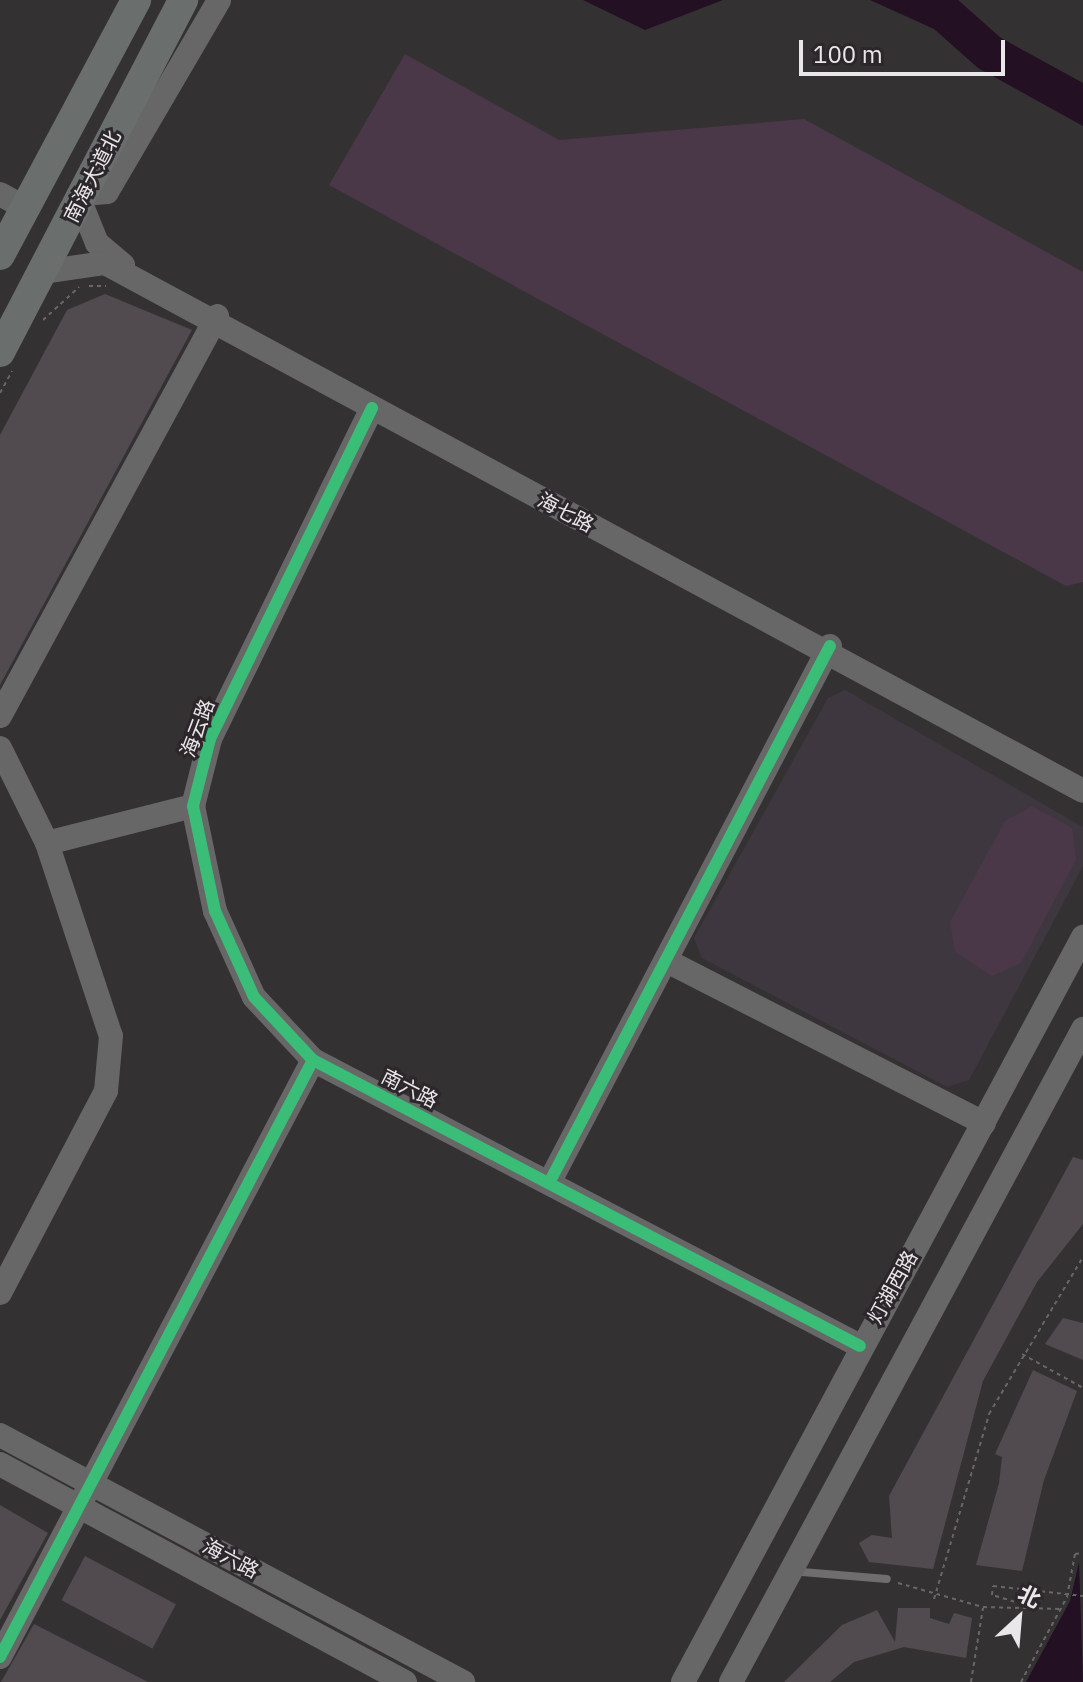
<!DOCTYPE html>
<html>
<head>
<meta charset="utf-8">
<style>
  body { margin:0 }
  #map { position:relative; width:1083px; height:1682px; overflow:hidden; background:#343133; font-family:"IBM Plex Sans","Noto Sans SC",sans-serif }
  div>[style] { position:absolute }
  .built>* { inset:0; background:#3f373f }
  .green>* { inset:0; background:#4a3849 }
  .water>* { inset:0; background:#231023 }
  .building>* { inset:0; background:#514b50; transform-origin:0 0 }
  .path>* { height:2px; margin-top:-1px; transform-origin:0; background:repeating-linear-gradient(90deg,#686768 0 4px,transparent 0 8px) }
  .lane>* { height:8px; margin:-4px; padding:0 4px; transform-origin:4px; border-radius:4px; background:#6f6d6e }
  .secondary>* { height:24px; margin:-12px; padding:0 12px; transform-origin:12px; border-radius:12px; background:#676768 }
  .highway>* { height:30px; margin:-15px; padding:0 15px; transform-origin:15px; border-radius:15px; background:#6a6e6d }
  .cycleway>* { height:12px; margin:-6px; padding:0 6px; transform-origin:6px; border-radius:6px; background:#3abd76 }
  span { translate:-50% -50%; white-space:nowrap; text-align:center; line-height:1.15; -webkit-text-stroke:6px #2b272a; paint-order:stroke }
  .street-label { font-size:20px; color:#eae7ea }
  .north { position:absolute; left:979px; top:1578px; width:80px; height:80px; -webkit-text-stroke:6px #2b272a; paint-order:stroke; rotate:26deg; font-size:22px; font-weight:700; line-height:32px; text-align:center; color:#eae7ea }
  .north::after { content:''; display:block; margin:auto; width:28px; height:36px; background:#eae7ea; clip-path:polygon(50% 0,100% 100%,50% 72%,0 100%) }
  .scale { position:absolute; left:799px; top:40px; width:206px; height:36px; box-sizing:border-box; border:4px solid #eae7ea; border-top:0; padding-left:10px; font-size:24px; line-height:28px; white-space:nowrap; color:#eae7ea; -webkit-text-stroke:6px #2b272a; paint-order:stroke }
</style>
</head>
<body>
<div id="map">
  <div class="built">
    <div style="clip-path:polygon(845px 690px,1083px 827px,1083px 866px,969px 1080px,947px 1087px,702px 958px,694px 938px,828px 698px)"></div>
  </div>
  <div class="green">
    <div style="clip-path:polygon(405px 54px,559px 140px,804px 119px,1083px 272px,1083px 582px,1066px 586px,329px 185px)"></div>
    <div style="clip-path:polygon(1032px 806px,1072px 828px,1076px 860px,1021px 963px,992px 976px,955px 952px,950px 922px,1005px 821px)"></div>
  </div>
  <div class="water">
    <div style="clip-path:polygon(583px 0,723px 0,645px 30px)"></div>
    <div style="clip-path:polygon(870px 0,958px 0,1001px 38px,1083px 83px,1083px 126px,978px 68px,934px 29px)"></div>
    <div style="clip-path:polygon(1079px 1562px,1083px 1682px,1026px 1682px,1070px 1601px)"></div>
  </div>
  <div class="building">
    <div style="clip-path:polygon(105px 294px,192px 330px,0 685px,0 435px,67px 310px)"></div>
    <div style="clip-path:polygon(1073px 1157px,1083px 1160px,1083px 1224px,1037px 1282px,983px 1381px,933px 1569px,869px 1562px,859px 1543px,872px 1535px,892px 1538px,889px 1496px)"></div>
    <div style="clip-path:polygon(1063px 1318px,1083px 1323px,1083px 1360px,1045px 1344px)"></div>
    <div style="clip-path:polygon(1033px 1370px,1077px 1391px,1044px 1480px,1022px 1571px,976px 1565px,999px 1483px,1002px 1457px,995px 1454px)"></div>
    <div style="clip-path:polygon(0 1505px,48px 1533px,0 1620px)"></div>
    <div style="left:85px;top:1556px;width:103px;height:50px;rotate:28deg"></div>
    <div style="clip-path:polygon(898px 1608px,930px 1608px,930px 1618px,949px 1624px,954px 1613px,972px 1618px,966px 1658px,904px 1647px,854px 1662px,830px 1682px,784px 1682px,842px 1625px,877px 1610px,895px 1642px)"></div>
    <div style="clip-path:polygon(34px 1624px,148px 1682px,1px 1682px)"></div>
  </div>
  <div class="path">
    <div style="left:89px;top:286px;width:17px"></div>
    <div style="left:43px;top:320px;width:49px;rotate:-42.5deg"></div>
    <div style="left:0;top:393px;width:25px;rotate:-61deg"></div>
    <div style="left:1022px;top:1354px;width:70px;rotate:29.1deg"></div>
    <div style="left:898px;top:1583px;width:88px;rotate:15.8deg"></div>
    <div style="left:983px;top:1607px;width:78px;rotate:1.5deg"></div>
    <div style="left:934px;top:1599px;width:193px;rotate:-73.4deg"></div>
    <div style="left:989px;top:1414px;width:183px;rotate:-59.1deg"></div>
    <div style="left:1022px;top:1604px;width:31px;rotate:-163deg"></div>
    <div style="left:992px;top:1595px;width:9px;rotate:-84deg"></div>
    <div style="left:993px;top:1586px;width:91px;rotate:6.3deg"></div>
    <div style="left:971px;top:1682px;width:75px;rotate:-80.8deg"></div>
    <div style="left:1021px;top:1682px;width:97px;rotate:-61.6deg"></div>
    <div style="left:1067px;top:1597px;width:44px;rotate:-79.5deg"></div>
    <div style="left:1075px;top:1554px;width:8px;rotate:-7deg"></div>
  </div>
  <div class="lane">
    <div style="left:802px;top:1572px;width:85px;rotate:4.7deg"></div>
  </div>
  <div class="secondary">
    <div style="left:0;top:194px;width:29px;rotate:29deg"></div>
    <div style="left:84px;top:194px;width:23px;rotate:-5deg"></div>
    <div style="left:107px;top:192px;width:222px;rotate:-59.7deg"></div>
    <div style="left:80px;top:201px;width:45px;rotate:68deg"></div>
    <div style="left:97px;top:243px;width:34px;rotate:40deg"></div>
    <div style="left:42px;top:272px;width:64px;rotate:-8.1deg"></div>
    <div style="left:105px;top:263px;width:1111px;rotate:28.36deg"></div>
    <div style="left:372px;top:408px;width:369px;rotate:116.1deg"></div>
    <div style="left:210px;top:739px;width:69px;rotate:104.2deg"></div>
    <div style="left:193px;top:806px;width:107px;rotate:78.2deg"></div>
    <div style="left:215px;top:911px;width:94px;rotate:65.6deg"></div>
    <div style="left:254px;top:997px;width:86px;rotate:46.9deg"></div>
    <div style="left:313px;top:1060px;width:617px;rotate:27.6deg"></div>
    <div style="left:0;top:716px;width:455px;rotate:-61.5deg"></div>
    <div style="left:0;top:748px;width:106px;rotate:63.7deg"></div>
    <div style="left:47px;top:843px;width:203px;rotate:71.7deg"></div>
    <div style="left:111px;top:1036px;width:55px;rotate:95.2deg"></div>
    <div style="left:106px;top:1091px;width:228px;rotate:117.7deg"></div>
    <div style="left:47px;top:843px;width:151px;rotate:-14.2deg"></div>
    <div style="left:667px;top:961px;width:356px;rotate:27.1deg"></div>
    <div style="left:549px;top:1183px;width:606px;rotate:-62.38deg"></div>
    <div style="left:0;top:1435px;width:525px;rotate:28.08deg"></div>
    <div style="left:0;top:1464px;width:460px;rotate:28.3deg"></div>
    <div style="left:0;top:1657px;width:674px;rotate:-62.33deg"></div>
    <div style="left:683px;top:1682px;width:846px;rotate:-61.77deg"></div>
    <div style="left:731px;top:1682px;width:742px;rotate:-61.67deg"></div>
  </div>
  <div class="highway">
    <div style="left:0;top:255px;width:289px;rotate:-61.9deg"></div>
    <div style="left:0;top:352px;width:397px;rotate:-62.5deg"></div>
  </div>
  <div class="cycleway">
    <div style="left:372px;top:408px;width:369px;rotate:116.1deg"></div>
    <div style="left:210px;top:739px;width:69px;rotate:104.2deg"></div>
    <div style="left:193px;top:806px;width:107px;rotate:78.2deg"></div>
    <div style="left:215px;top:911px;width:94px;rotate:65.6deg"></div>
    <div style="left:254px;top:997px;width:86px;rotate:46.9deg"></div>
    <div style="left:313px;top:1060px;width:617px;rotate:27.6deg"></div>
    <div style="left:549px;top:1183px;width:606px;rotate:-62.38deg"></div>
    <div style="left:0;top:1657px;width:674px;rotate:-62.33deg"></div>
  </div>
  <div class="street-label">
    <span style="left:92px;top:176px;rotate:-63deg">南海大道北</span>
    <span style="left:566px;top:512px;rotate:28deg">海七路</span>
    <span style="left:197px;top:728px;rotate:-69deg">海云路</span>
    <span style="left:410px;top:1088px;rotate:27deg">南六路</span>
    <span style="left:892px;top:1287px;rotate:-61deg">灯湖西路</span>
    <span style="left:231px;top:1558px;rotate:28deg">海六路</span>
  </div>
  <div class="north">北</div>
  <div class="scale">100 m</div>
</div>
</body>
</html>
